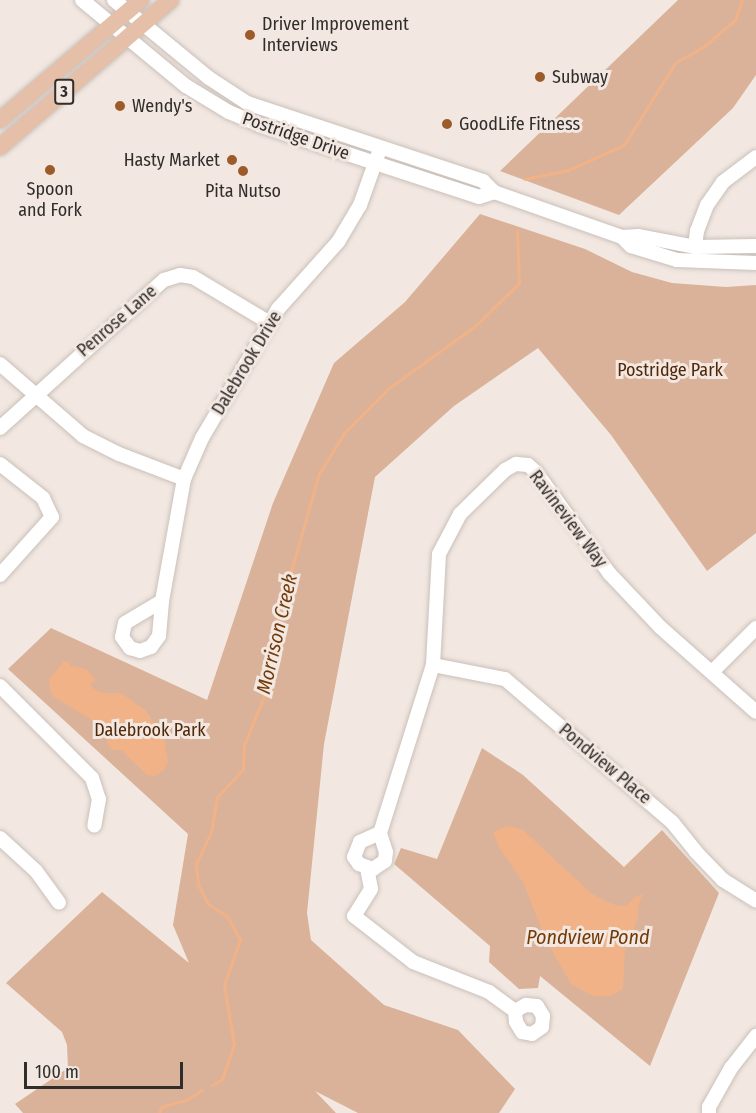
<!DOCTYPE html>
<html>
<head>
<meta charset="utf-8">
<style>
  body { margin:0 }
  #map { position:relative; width:756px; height:1113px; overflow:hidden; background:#f2e8e1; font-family:"Fira Sans Condensed",sans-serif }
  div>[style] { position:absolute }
  .green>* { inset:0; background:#d9b299 }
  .water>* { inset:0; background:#f2b288 }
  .stream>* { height:3px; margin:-1.5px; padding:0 1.5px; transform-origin:1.5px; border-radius:1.5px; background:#f2b288 }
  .roads { filter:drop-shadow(0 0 2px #cac0ba) drop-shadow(0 0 2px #cac0ba) }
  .minor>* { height:14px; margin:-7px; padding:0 7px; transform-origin:7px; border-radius:7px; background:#fff }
  .major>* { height:16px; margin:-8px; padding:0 8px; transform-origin:8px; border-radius:8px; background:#e5bfa7 }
  .dots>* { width:16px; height:16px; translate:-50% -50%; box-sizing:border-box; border:3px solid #f2e8e1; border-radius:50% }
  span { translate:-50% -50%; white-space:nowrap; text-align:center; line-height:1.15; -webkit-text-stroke:6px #f2e8e1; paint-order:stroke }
  .shield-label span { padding:2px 4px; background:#f2e8e1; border:2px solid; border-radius:4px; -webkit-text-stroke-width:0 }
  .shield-label { font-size:16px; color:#312d2a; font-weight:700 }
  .poi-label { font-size:18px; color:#312d2a }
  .left { translate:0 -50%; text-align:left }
  .right { translate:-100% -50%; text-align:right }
  .street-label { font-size:18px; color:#312d2a }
  .park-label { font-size:18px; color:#502707 }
  .water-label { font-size:20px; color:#733a08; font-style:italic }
  .scale { position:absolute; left:24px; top:1062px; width:159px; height:27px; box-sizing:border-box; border:3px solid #312d2a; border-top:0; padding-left:8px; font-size:18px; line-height:21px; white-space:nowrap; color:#312d2a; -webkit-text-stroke:4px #f2e8e1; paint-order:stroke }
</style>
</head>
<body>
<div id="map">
  <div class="green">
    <div style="clip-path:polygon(678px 0,756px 0,756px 75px,733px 108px,619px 215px,500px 171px)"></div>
    <div style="clip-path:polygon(480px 214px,585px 249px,632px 272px,672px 283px,726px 287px,756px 285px,756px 533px,707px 571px,611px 435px,538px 348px,454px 406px,375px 477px,324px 744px,307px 913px,311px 940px,384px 1005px,458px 1030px,515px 1089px,499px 1113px,358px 1113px,315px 1091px,336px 1113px,23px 1113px,15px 1104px,68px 1068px,67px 1045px,62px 1032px,6px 983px,102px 892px,189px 963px,173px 925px,188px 834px,8px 669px,51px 628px,207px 700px,273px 503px,334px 363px,405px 302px)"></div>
    <div style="clip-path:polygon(482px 748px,523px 775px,624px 867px,662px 830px,719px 893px,650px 1066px,540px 976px,538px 988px,519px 989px,489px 962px,490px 946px,394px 864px,401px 848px,437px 859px)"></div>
  </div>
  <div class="water">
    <div style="clip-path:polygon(64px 661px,68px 662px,71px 666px,86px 669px,96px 680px,90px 684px,94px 689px,102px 693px,121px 693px,146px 711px,164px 738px,168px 761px,164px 770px,155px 776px,147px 775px,121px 750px,111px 750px,100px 725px,54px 697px,50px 690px,49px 680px)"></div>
    <div style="clip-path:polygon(508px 826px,522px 829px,591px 893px,607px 902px,618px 906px,627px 905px,635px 897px,643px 894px,638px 907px,638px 918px,625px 950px,623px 989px,611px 996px,593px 996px,571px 984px,547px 942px,523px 882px,499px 847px,493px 832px)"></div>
  </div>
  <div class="stream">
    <div style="left:525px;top:179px;width:44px;rotate:-11.8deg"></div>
    <div style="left:568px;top:170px;width:61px;rotate:-24.1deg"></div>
    <div style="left:624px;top:145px;width:97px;rotate:-58.1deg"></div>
    <div style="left:675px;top:63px;width:32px;rotate:-30deg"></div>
    <div style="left:703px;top:47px;width:42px;rotate:-40.2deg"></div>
    <div style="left:735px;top:20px;width:21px;rotate:-71deg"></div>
    <div style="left:212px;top:1085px;width:12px;rotate:-31deg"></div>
    <div style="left:222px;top:1079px;width:36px;rotate:-71deg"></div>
    <div style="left:234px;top:1045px;width:61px;rotate:-99.5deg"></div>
    <div style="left:224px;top:985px;width:48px;rotate:-70.4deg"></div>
    <div style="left:240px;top:940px;width:27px;rotate:-118deg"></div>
    <div style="left:227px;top:916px;width:22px;rotate:-148deg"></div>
    <div style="left:208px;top:904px;width:22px;rotate:-117deg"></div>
    <div style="left:198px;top:884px;width:20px;rotate:-96deg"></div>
    <div style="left:196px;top:864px;width:35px;rotate:-65deg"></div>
    <div style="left:211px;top:832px;width:36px;rotate:-80deg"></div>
    <div style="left:217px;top:797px;width:38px;rotate:-47deg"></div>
    <div style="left:243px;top:769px;width:24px;rotate:-88deg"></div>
    <div style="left:244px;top:745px;width:61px;rotate:-67.7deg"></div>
    <div style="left:267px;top:689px;width:55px;rotate:-83.8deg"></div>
    <div style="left:273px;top:634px;width:166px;rotate:-74deg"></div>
    <div style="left:319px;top:474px;width:48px;rotate:-58.6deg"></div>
    <div style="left:344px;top:433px;width:64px;rotate:-45deg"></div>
    <div style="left:389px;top:388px;width:106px;rotate:-35.8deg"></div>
    <div style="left:475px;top:326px;width:62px;rotate:-44.3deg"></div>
    <div style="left:519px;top:283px;width:52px;rotate:-92.2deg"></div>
    <div style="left:159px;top:1113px;width:6px;rotate:-72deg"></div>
    <div style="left:161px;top:1107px;width:26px;rotate:-16deg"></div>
    <div style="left:186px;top:1100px;width:19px;rotate:-32deg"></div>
  </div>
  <div class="roads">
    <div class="minor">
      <div style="left:82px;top:0;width:135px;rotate:39.6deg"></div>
      <div style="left:186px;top:86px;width:50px;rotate:31.2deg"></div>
      <div style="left:229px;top:112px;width:33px;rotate:23deg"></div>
      <div style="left:259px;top:125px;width:231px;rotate:18.1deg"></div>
      <div style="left:479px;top:197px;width:16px;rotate:-18deg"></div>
      <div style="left:114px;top:0;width:123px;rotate:39.4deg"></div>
      <div style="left:209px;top:78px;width:45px;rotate:33.3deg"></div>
      <div style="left:247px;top:103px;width:249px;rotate:18.3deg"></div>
      <div style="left:483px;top:181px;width:16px;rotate:45deg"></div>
      <div style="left:494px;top:192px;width:136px;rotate:19.4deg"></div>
      <div style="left:622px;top:237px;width:17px;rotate:-3deg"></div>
      <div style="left:639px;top:236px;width:57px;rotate:11.1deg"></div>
      <div style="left:695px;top:247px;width:61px;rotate:-0.9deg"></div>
      <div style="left:622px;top:237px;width:13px;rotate:45deg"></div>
      <div style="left:631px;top:246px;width:48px;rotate:16.9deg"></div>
      <div style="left:677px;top:260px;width:79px;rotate:2.2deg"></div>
      <div style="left:695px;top:247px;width:16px;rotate:-83deg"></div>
      <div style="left:697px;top:231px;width:28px;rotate:-69deg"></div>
      <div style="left:707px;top:205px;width:28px;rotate:-55deg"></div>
      <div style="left:723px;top:182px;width:41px;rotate:-37.1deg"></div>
      <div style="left:0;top:364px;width:110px;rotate:40.9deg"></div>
      <div style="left:83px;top:436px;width:40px;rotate:26.6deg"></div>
      <div style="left:119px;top:454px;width:70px;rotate:21deg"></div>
      <div style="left:0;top:428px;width:221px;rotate:-42.1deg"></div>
      <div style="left:164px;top:280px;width:17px;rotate:-17deg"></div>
      <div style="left:180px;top:275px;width:13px;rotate:9deg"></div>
      <div style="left:193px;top:277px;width:90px;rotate:30.9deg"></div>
      <div style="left:0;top:464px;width:55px;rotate:38.3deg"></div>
      <div style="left:43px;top:498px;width:21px;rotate:65deg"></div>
      <div style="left:52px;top:517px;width:78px;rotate:131.9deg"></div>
      <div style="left:162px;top:601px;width:43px;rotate:149.3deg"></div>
      <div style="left:125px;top:623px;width:14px;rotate:102deg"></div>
      <div style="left:122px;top:637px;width:14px;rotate:54deg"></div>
      <div style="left:130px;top:648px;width:10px;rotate:17deg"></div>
      <div style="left:140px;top:651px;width:12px;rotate:-20deg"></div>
      <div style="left:151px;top:647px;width:14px;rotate:-54deg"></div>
      <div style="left:159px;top:636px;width:35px;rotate:-85deg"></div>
      <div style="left:162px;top:601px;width:124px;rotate:-79.8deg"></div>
      <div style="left:184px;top:479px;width:45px;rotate:-66.3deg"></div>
      <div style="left:202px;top:438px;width:150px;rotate:-59.5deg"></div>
      <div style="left:278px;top:309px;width:90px;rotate:-48.2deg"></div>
      <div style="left:338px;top:242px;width:43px;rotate:-59.3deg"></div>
      <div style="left:360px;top:205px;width:59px;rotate:-70.3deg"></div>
      <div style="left:433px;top:665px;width:73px;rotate:11deg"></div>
      <div style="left:505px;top:679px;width:220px;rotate:40.6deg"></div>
      <div style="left:672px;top:822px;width:38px;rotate:51deg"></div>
      <div style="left:696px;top:852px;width:39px;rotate:46deg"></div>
      <div style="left:723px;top:880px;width:39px;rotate:32deg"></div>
      <div style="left:713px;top:671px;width:61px;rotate:-45deg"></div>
      <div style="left:0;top:686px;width:130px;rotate:45deg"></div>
      <div style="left:92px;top:778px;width:22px;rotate:72deg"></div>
      <div style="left:99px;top:799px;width:27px;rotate:100deg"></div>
      <div style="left:380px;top:833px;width:22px;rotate:156deg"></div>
      <div style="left:360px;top:842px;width:16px;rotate:112deg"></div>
      <div style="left:354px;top:857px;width:9px;rotate:54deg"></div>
      <div style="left:359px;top:864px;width:15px;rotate:20deg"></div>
      <div style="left:373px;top:869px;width:14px;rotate:-34deg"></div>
      <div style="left:385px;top:861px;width:9px;rotate:-84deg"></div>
      <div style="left:386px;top:852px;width:20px;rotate:-108deg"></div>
      <div style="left:380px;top:833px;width:176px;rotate:-72.5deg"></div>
      <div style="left:433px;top:665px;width:111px;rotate:-86.9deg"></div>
      <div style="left:439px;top:554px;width:45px;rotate:-62.3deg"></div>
      <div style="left:460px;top:514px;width:63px;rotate:-44.4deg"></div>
      <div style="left:505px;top:470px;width:13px;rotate:-29deg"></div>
      <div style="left:516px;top:464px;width:12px;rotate:5deg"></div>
      <div style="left:528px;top:465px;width:11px;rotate:41deg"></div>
      <div style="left:536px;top:472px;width:125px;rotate:54.1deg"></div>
      <div style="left:609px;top:573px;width:74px;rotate:46.6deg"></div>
      <div style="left:660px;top:627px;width:128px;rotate:41.5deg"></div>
      <div style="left:0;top:838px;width:49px;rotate:42.5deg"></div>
      <div style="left:36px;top:871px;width:39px;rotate:54deg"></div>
      <div style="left:367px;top:868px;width:21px;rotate:79deg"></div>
      <div style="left:371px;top:889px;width:32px;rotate:122deg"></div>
      <div style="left:354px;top:916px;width:75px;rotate:37.9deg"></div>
      <div style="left:413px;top:962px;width:82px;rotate:21.5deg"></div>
      <div style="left:489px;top:992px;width:32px;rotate:36deg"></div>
      <div style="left:526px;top:1005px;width:11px;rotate:5deg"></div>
      <div style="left:537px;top:1006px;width:12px;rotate:59deg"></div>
      <div style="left:543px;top:1016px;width:11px;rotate:95deg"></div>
      <div style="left:542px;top:1027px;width:12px;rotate:145deg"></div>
      <div style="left:532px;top:1034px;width:10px;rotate:-169deg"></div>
      <div style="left:522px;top:1032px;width:12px;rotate:-121deg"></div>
      <div style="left:516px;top:1022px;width:11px;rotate:-95deg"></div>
      <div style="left:515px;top:1011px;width:13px;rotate:-29deg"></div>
      <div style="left:709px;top:1113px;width:6px;rotate:-90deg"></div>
      <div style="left:709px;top:1107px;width:45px;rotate:-60.6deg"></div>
      <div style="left:731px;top:1068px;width:41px;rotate:-52deg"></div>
    </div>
    <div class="major">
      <div style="left:0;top:120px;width:185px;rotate:-40.4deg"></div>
      <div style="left:0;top:147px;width:225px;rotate:-40.7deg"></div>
    </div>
  </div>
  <div class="dots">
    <div style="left:250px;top:35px;background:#9e5b2a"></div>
    <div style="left:540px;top:77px;background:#9e5b2a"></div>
    <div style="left:120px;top:106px;background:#9e5b2a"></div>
    <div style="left:447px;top:124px;background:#9e5b2a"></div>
    <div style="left:232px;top:160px;background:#9e5b2a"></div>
    <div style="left:50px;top:170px;background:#9e5b2a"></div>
    <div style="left:243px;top:171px;background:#9e5b2a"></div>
  </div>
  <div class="shield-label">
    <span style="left:64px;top:92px">3</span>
  </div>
  <div class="poi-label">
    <span class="left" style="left:262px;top:35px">Driver Improvement<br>Interviews</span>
    <span class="left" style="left:552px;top:77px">Subway</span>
    <span class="left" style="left:132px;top:106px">Wendy's</span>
    <span class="left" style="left:459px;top:124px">GoodLife Fitness</span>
    <span class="right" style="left:220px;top:160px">Hasty Market</span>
    <span style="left:50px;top:200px">Spoon<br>and Fork</span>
    <span style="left:243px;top:191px">Pita Nutso</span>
  </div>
  <div class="street-label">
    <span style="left:296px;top:136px;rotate:19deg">Postridge Drive</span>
    <span style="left:117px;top:321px;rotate:-41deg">Penrose Lane</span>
    <span style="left:247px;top:363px;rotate:-59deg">Dalebrook Drive</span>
    <span style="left:568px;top:519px;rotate:53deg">Ravineview Way</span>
    <span style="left:605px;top:764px;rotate:40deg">Pondview Place</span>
  </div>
  <div class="park-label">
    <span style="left:670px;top:370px">Postridge Park</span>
    <span style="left:150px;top:730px">Dalebrook Park</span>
  </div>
  <div class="water-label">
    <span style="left:277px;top:634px;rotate:-77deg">Morrison Creek</span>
    <span style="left:588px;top:937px">Pondview Pond</span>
  </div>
  <div class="scale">100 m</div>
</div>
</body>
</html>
